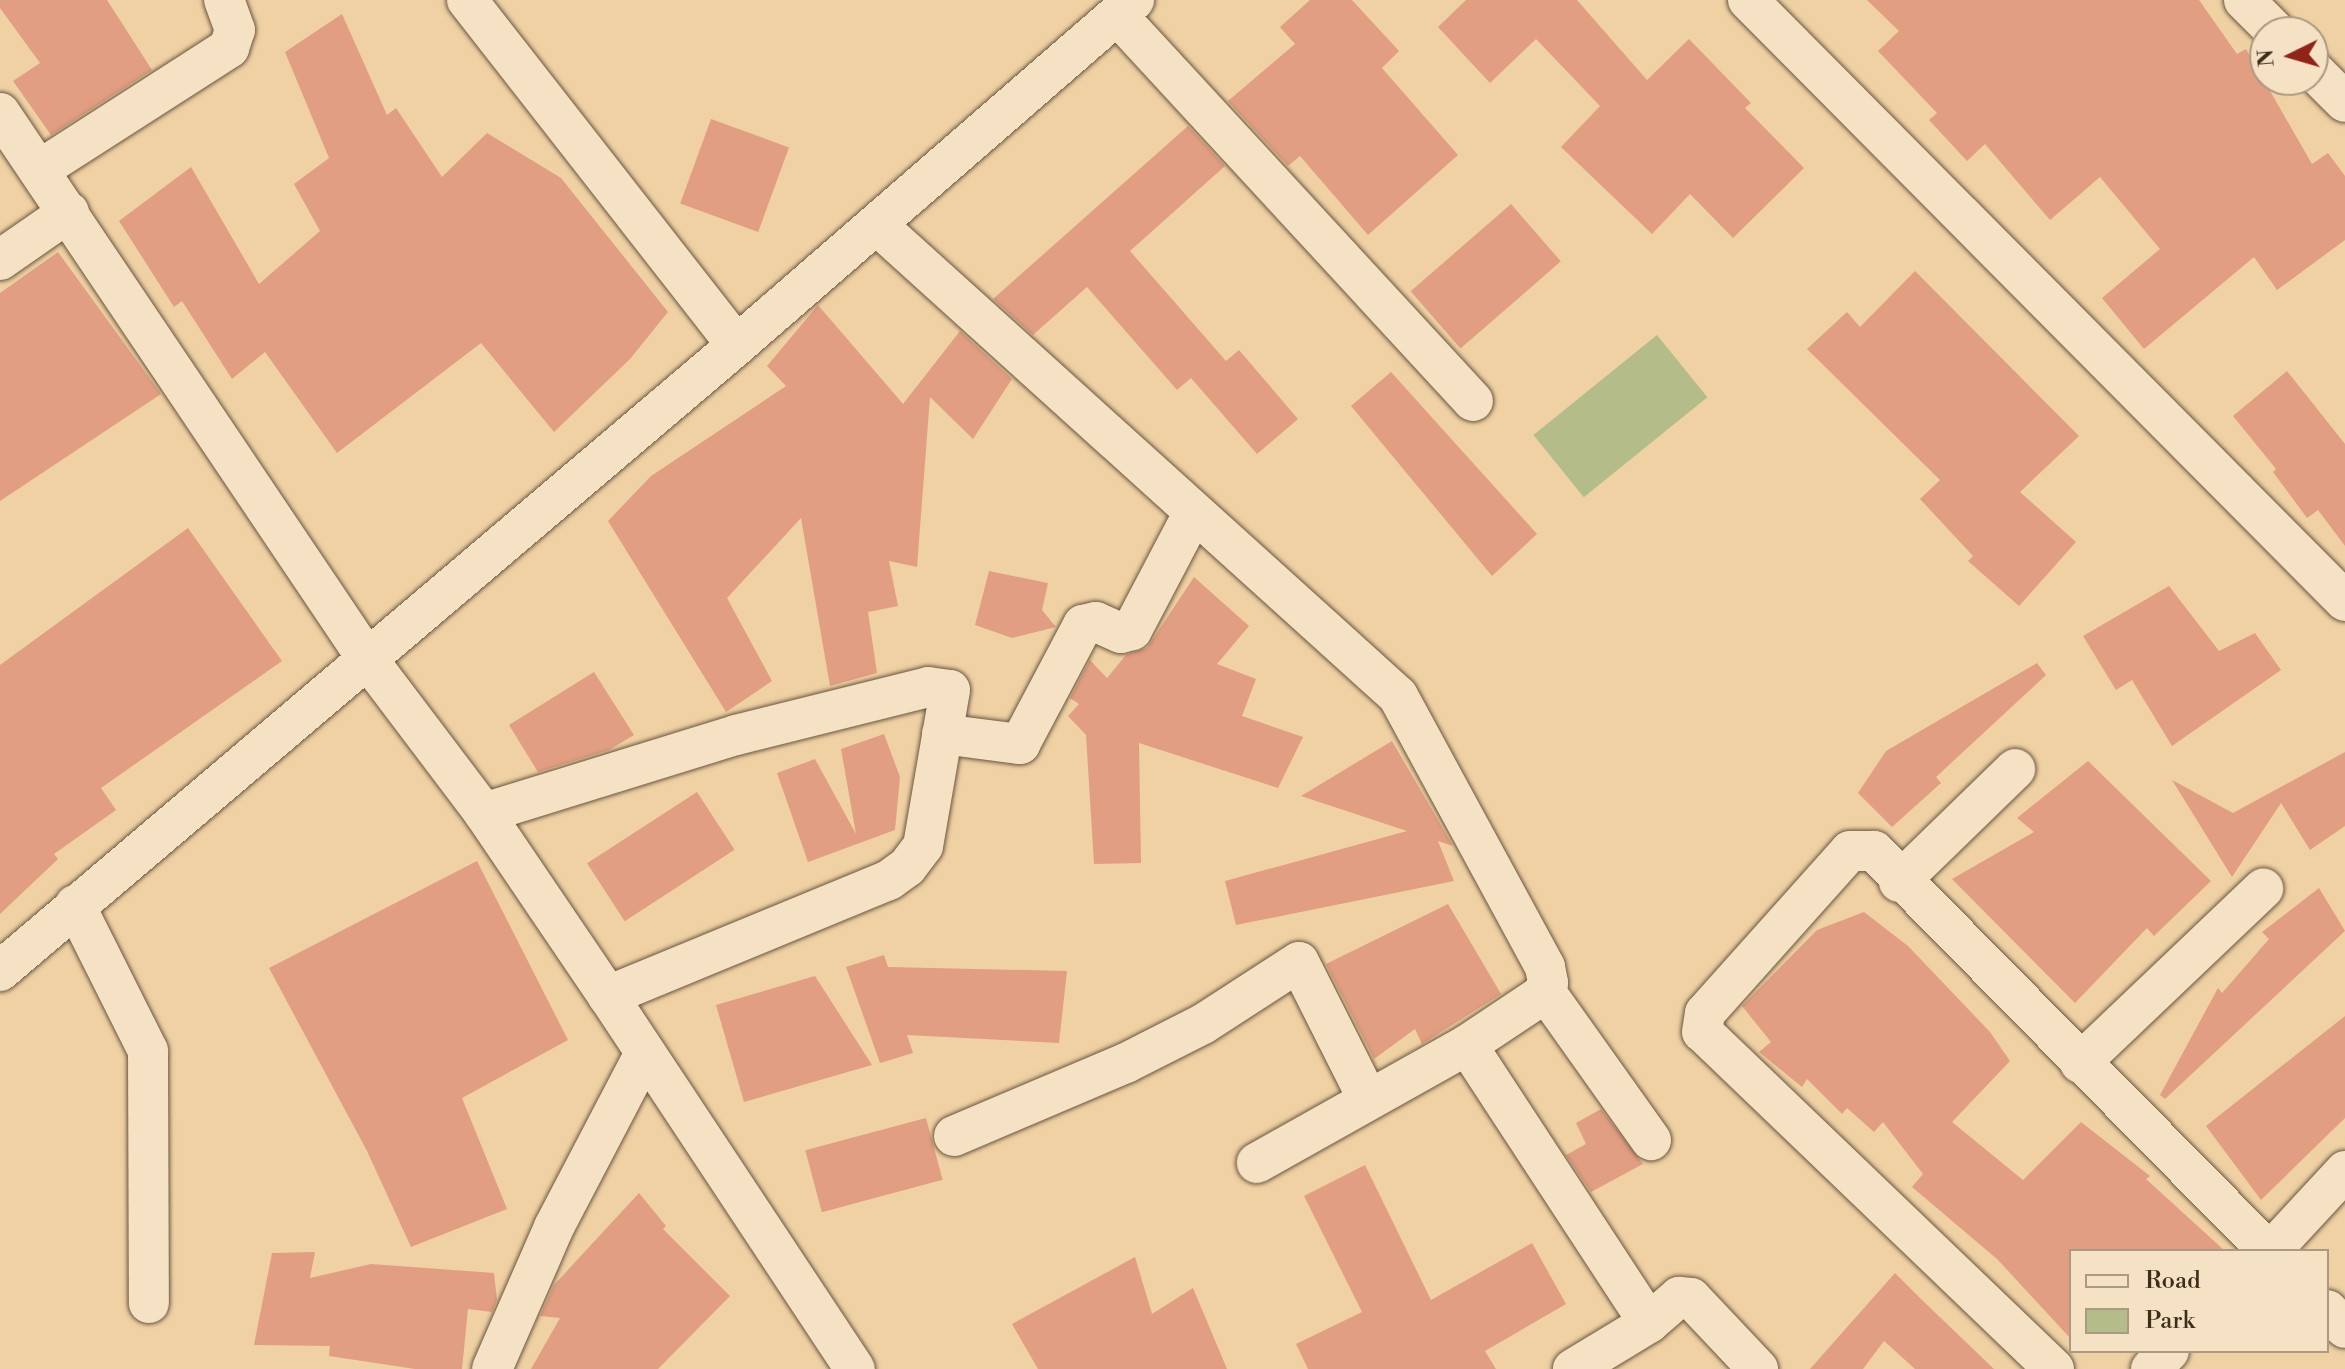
<!DOCTYPE html>
<html>
<head>
<meta charset="utf-8">
<style>
  body { margin:0 }
  #map { position:relative; width:2345px; height:1369px; overflow:hidden; background:#efd1a4; font-family:"Libre Bodoni",serif }
  div>[style] { position:absolute }
  .green>* { inset:0; background:#b4bd8a; transform-origin:0 0 }
  .building>* { inset:0; background:#e29e82; transform-origin:0 0 }
  .roads { filter:drop-shadow(0 0 2px #6a563f) drop-shadow(0 0 2px #6a563f) }
  .minor>* { height:40px; margin:-20px; padding:0 20px; transform-origin:20px; border-radius:20px; background:#f5e1c4 }
  span { translate:-50% -50%; white-space:nowrap; text-align:center; line-height:1.15; -webkit-text-stroke:6px #f5e1c4; paint-order:stroke }
  .legend { position:absolute; left:2069px; top:1249px; width:260px; height:104px; box-sizing:border-box; background:#f5e1c4; border:2px solid #ac9981; margin:0; padding:10px 14px; list-style:none; font-size:24px; color:#3e2d1d }
  .legend li { display:flex; align-items:center; gap:16px; height:40px }
  .legend b { width:40px; border:2px solid #ac9981 }
  .north { position:absolute; left:2249px; top:16px; width:80px; height:80px; box-sizing:border-box; background:#f5e1c4; border:2px solid #ac9981; border-radius:50%; rotate:265deg; font-size:22px; font-weight:700; line-height:32px; text-align:center; color:#3e2d1d }
  .north::after { content:''; display:block; margin:auto; width:28px; height:36px; background:#8f2418; clip-path:polygon(50% 0,100% 100%,50% 72%,0 100%) }
</style>
</head>
<body>
<div id="map">
  <div class="green">
    <div style="left:1657px;top:335px;width:80px;height:159px;rotate:51deg"></div>
  </div>
  <div class="building">
    <div style="clip-path:polygon(0 0,107px 0,152px 70px,51px 135px,13px 81px,40px 63px,0 8px)"></div>
    <div style="clip-path:polygon(1310px 0,1352px 0,1399px 51px,1382px 68px,1458px 155px,1368px 235px,1300px 156px,1288px 166px,1228px 101px,1295px 44px,1280px 27px)"></div>
    <div style="clip-path:polygon(1466px 0,1577px 0,1647px 80px,1689px 39px,1751px 103px,1745px 108px,1804px 168px,1733px 238px,1690px 194px,1652px 234px,1561px 147px,1600px 106px,1536px 39px,1490px 83px,1438px 27px)"></div>
    <div style="clip-path:polygon(1867px 0,2199px 0,2237px 54px,2246px 49px,2312px 164px,2328px 153px,2345px 176px,2345px 240px,2277px 290px,2254px 257px,2144px 349px,2102px 298px,2160px 249px,2100px 177px,2050px 220px,1985px 144px,1967px 161px,1929px 120px,1937px 113px,1878px 51px,1899px 31px)"></div>
    <div style="clip-path:polygon(342px 14px,387px 115px,396px 108px,442px 177px,487px 133px,561px 178px,668px 312px,630px 359px,554px 432px,481px 343px,337px 453px,265px 352px,232px 379px,182px 301px,174px 307px,119px 221px,191px 167px,259px 284px,320px 231px,294px 184px,329px 158px,285px 52px)"></div>
    <div style="left:711px;top:119px;width:83px;height:90px;rotate:20deg"></div>
    <div style="clip-path:polygon(1188px 126px,1225px 166px,1130px 251px,1226px 361px,1239px 350px,1298px 419px,1257px 454px,1191px 378px,1177px 390px,1087px 287px,1033px 335px,993px 299px)"></div>
    <div style="left:1511px;top:204px;width:76px;height:133px;rotate:49deg"></div>
    <div style="clip-path:polygon(58px 252px,161px 394px,0 501px,0 293px)"></div>
    <div style="clip-path:polygon(1915px 271px,2079px 436px,2020px 492px,2076px 542px,2019px 606px,1968px 561px,1973px 556px,1920px 499px,1940px 480px,1807px 349px,1847px 312px,1860px 327px)"></div>
    <div style="clip-path:polygon(818px 305px,903px 404px,960px 331px,1012px 379px,973px 439px,930px 397px,917px 567px,889px 561px,898px 606px,868px 612px,877px 673px,830px 686px,801px 518px,727px 598px,772px 681px,726px 712px,608px 521px,651px 476px,786px 386px,767px 366px)"></div>
    <div style="clip-path:polygon(2287px 371px,2345px 444px,2345px 546px,2318px 510px,2307px 518px,2273px 472px,2276px 469px,2233px 416px)"></div>
    <div style="clip-path:polygon(1391px 372px,1537px 534px,1492px 576px,1351px 406px)"></div>
    <div style="clip-path:polygon(188px 528px,282px 661px,101px 788px,116px 810px,54px 854px,58px 859px,0 914px,0 665px)"></div>
    <div style="clip-path:polygon(989px 571px,1048px 583px,1042px 610px,1056px 627px,1012px 638px,975px 625px)"></div>
    <div style="clip-path:polygon(1194px 577px,1249px 626px,1217px 664px,1256px 679px,1242px 716px,1303px 737px,1278px 788px,1139px 743px,1141px 863px,1094px 864px,1086px 735px,1068px 716px,1079px 704px,1070px 698px,1090px 660px,1107px 678px,1126px 655px,1147px 648px)"></div>
    <div style="clip-path:polygon(2169px 586px,2219px 651px,2255px 633px,2281px 670px,2172px 746px,2132px 680px,2116px 690px,2083px 636px)"></div>
    <div style="clip-path:polygon(2037px 663px,2046px 675px,1936px 777px,1941px 783px,1892px 827px,1858px 793px,1886px 751px)"></div>
    <div style="clip-path:polygon(594px 672px,634px 735px,609px 750px,538px 772px,509px 725px)"></div>
    <div style="clip-path:polygon(884px 734px,900px 777px,895px 830px,808px 862px,777px 773px,815px 759px,856px 834px,841px 749px)"></div>
    <div style="clip-path:polygon(1392px 741px,1453px 846px,1438px 841px,1454px 881px,1236px 925px,1225px 881px,1407px 831px,1301px 796px)"></div>
    <div style="clip-path:polygon(2345px 752px,2345px 826px,2310px 850px,2281px 803px,2232px 877px,2172px 780px,2233px 813px)"></div>
    <div style="clip-path:polygon(2088px 761px,2211px 881px,2154px 936px,2147px 928px,2075px 1003px,1952px 879px,2034px 832px,2017px 818px)"></div>
    <div style="left:697px;top:792px;width:69px;height:131px;rotate:57deg"></div>
    <div style="clip-path:polygon(477px 861px,568px 1040px,462px 1098px,507px 1209px,411px 1247px,367px 1151px,269px 968px)"></div>
    <div style="clip-path:polygon(2319px 888px,2345px 931px,2165px 1099px,2160px 1095px,2218px 988px,2222px 993px,2269px 939px,2262px 932px)"></div>
    <div style="clip-path:polygon(1448px 904px,1501px 994px,1422px 1044px,1415px 1029px,1374px 1059px,1326px 964px)"></div>
    <div style="clip-path:polygon(1864px 912px,1908px 946px,1990px 1032px,2010px 1061px,1952px 1122px,2023px 1180px,2081px 1122px,2150px 1176px,2146px 1179px,2225px 1251px,2071px 1251px,2071px 1339px,1997px 1259px,1912px 1187px,1923px 1174px,1883px 1122px,1874px 1132px,1847px 1108px,1842px 1114px,1807px 1079px,1802px 1087px,1759px 1052px,1771px 1042px,1742px 1006px,1817px 930px)"></div>
    <div style="clip-path:polygon(884px 955px,888px 967px,1067px 971px,1059px 1043px,907px 1035px,913px 1053px,880px 1063px,846px 967px)"></div>
    <div style="clip-path:polygon(815px 976px,872px 1065px,744px 1102px,716px 1005px)"></div>
    <div style="clip-path:polygon(2345px 1016px,2345px 1118px,2261px 1200px,2206px 1126px)"></div>
    <div style="clip-path:polygon(1601px 1109px,1643px 1164px,1591px 1192px,1566px 1155px,1586px 1144px,1576px 1123px)"></div>
    <div style="left:926px;top:1118px;width:64px;height:125px;rotate:75deg"></div>
    <div style="clip-path:polygon(1365px 1165px,1431px 1300px,1532px 1243px,1566px 1304px,1485px 1351px,1496px 1369px,1308px 1369px,1296px 1344px,1362px 1312px,1304px 1196px)"></div>
    <div style="clip-path:polygon(639px 1193px,666px 1226px,663px 1229px,730px 1296px,658px 1369px,531px 1369px,560px 1318px,540px 1316px,554px 1285px)"></div>
    <div style="clip-path:polygon(315px 1252px,310px 1278px,371px 1264px,494px 1273px,497px 1300px,492px 1312px,468px 1309px,462px 1369px,415px 1369px,329px 1356px,330px 1346px,254px 1345px,272px 1253px)"></div>
    <div style="clip-path:polygon(1135px 1257px,1152px 1314px,1193px 1288px,1227px 1369px,1038px 1369px,1012px 1324px)"></div>
    <div style="clip-path:polygon(1895px 1273px,1921px 1299px,1994px 1369px,1915px 1369px,1884px 1341px,1863px 1369px,1810px 1369px)"></div>
  </div>
  <div class="roads">
    <div class="minor">
      <div style="left:467px;top:0;width:438px;rotate:52deg"></div>
      <div style="left:1748px;top:0;width:847px;rotate:45.19deg"></div>
      <div style="left:2244px;top:0;width:45px;rotate:45deg"></div>
      <div style="left:1117px;top:15px;width:525px;rotate:47.32deg"></div>
      <div style="left:2313px;top:70px;width:45px;rotate:45deg"></div>
      <div style="left:0;top:113px;width:656px;rotate:56.07deg"></div>
      <div style="left:366px;top:657px;width:196px;rotate:52.9deg"></div>
      <div style="left:484px;top:813px;width:221px;rotate:55.9deg"></div>
      <div style="left:608px;top:996px;width:447px;rotate:56.5deg"></div>
      <div style="left:39px;top:170px;width:226px;rotate:-32.7deg"></div>
      <div style="left:229px;top:48px;width:19px;rotate:-72deg"></div>
      <div style="left:235px;top:30px;width:32px;rotate:-110deg"></div>
      <div style="left:877px;top:225px;width:702px;rotate:42.11deg"></div>
      <div style="left:1398px;top:696px;width:308px;rotate:61.5deg"></div>
      <div style="left:1545px;top:967px;width:16px;rotate:79deg"></div>
      <div style="left:1548px;top:983px;width:13px;rotate:117deg"></div>
      <div style="left:1542px;top:995px;width:90px;rotate:146.3deg"></div>
      <div style="left:1467px;top:1045px;width:241px;rotate:150.7deg"></div>
      <div style="left:0;top:260px;width:84px;rotate:-34.8deg"></div>
      <div style="left:942px;top:734px;width:79px;rotate:7.3deg"></div>
      <div style="left:1020px;top:744px;width:135px;rotate:-62.1deg"></div>
      <div style="left:1083px;top:625px;width:13px;rotate:-13deg"></div>
      <div style="left:1096px;top:622px;width:27px;rotate:24deg"></div>
      <div style="left:1121px;top:633px;width:11px;rotate:-15deg"></div>
      <div style="left:1132px;top:630px;width:133px;rotate:-62.3deg"></div>
      <div style="left:484px;top:813px;width:264px;rotate:-17.2deg"></div>
      <div style="left:736px;top:735px;width:198px;rotate:-14deg"></div>
      <div style="left:928px;top:687px;width:22px;rotate:8deg"></div>
      <div style="left:950px;top:690px;width:158px;rotate:99.8deg"></div>
      <div style="left:923px;top:846px;width:26px;rotate:127deg"></div>
      <div style="left:907px;top:867px;width:22px;rotate:144deg"></div>
      <div style="left:889px;top:880px;width:304px;rotate:157.6deg"></div>
      <div style="left:1899px;top:882px;width:162px;rotate:-44.2deg"></div>
      <div style="left:75px;top:905px;width:163px;rotate:63.4deg"></div>
      <div style="left:148px;top:1051px;width:252px;rotate:89.8deg"></div>
      <div style="left:0;top:971px;width:967px;rotate:-40.34deg"></div>
      <div style="left:737px;top:345px;width:526px;rotate:-40.99deg"></div>
      <div style="left:1545px;top:991px;width:183px;rotate:54.6deg"></div>
      <div style="left:1467px;top:1045px;width:332px;rotate:56.8deg"></div>
      <div style="left:1649px;top:1323px;width:89px;rotate:148.8deg"></div>
      <div style="left:2080px;top:1063px;width:253px;rotate:-43.6deg"></div>
      <div style="left:954px;top:1136px;width:187px;rotate:-23deg"></div>
      <div style="left:1126px;top:1063px;width:86px;rotate:-26.9deg"></div>
      <div style="left:1203px;top:1024px;width:114px;rotate:-32.9deg"></div>
      <div style="left:1299px;top:962px;width:153px;rotate:63.3deg"></div>
      <div style="left:2271px;top:1251px;width:109px;rotate:-47.2deg"></div>
      <div style="left:2327px;top:1310px;width:25px;rotate:45deg"></div>
      <div style="left:1649px;top:1323px;width:40px;rotate:-41deg"></div>
      <div style="left:1679px;top:1297px;width:12px;rotate:5deg"></div>
      <div style="left:1691px;top:1298px;width:98px;rotate:46.7deg"></div>
      <div style="left:492px;top:1369px;width:155px;rotate:-66.4deg"></div>
      <div style="left:554px;top:1227px;width:196px;rotate:-62.4deg"></div>
      <div style="left:2054px;top:1369px;width:487px;rotate:-136.2deg"></div>
      <div style="left:1702px;top:1032px;width:19px;rotate:-81deg"></div>
      <div style="left:1705px;top:1013px;width:217px;rotate:-48.2deg"></div>
      <div style="left:1850px;top:851px;width:24px"></div>
      <div style="left:1874px;top:851px;width:561px;rotate:45.43deg"></div>
      <div style="left:2151px;top:1369px;width:25px;rotate:-45deg"></div>
    </div>
  </div>
  <ul class="legend">
  <li><b style="height:10px;background:#f5e1c4"></b>Road</li>
  <li><b style="height:22px;background:#b4bd8a"></b>Park</li>
  </ul>
  <div class="north">N</div>
</div>
</body>
</html>
